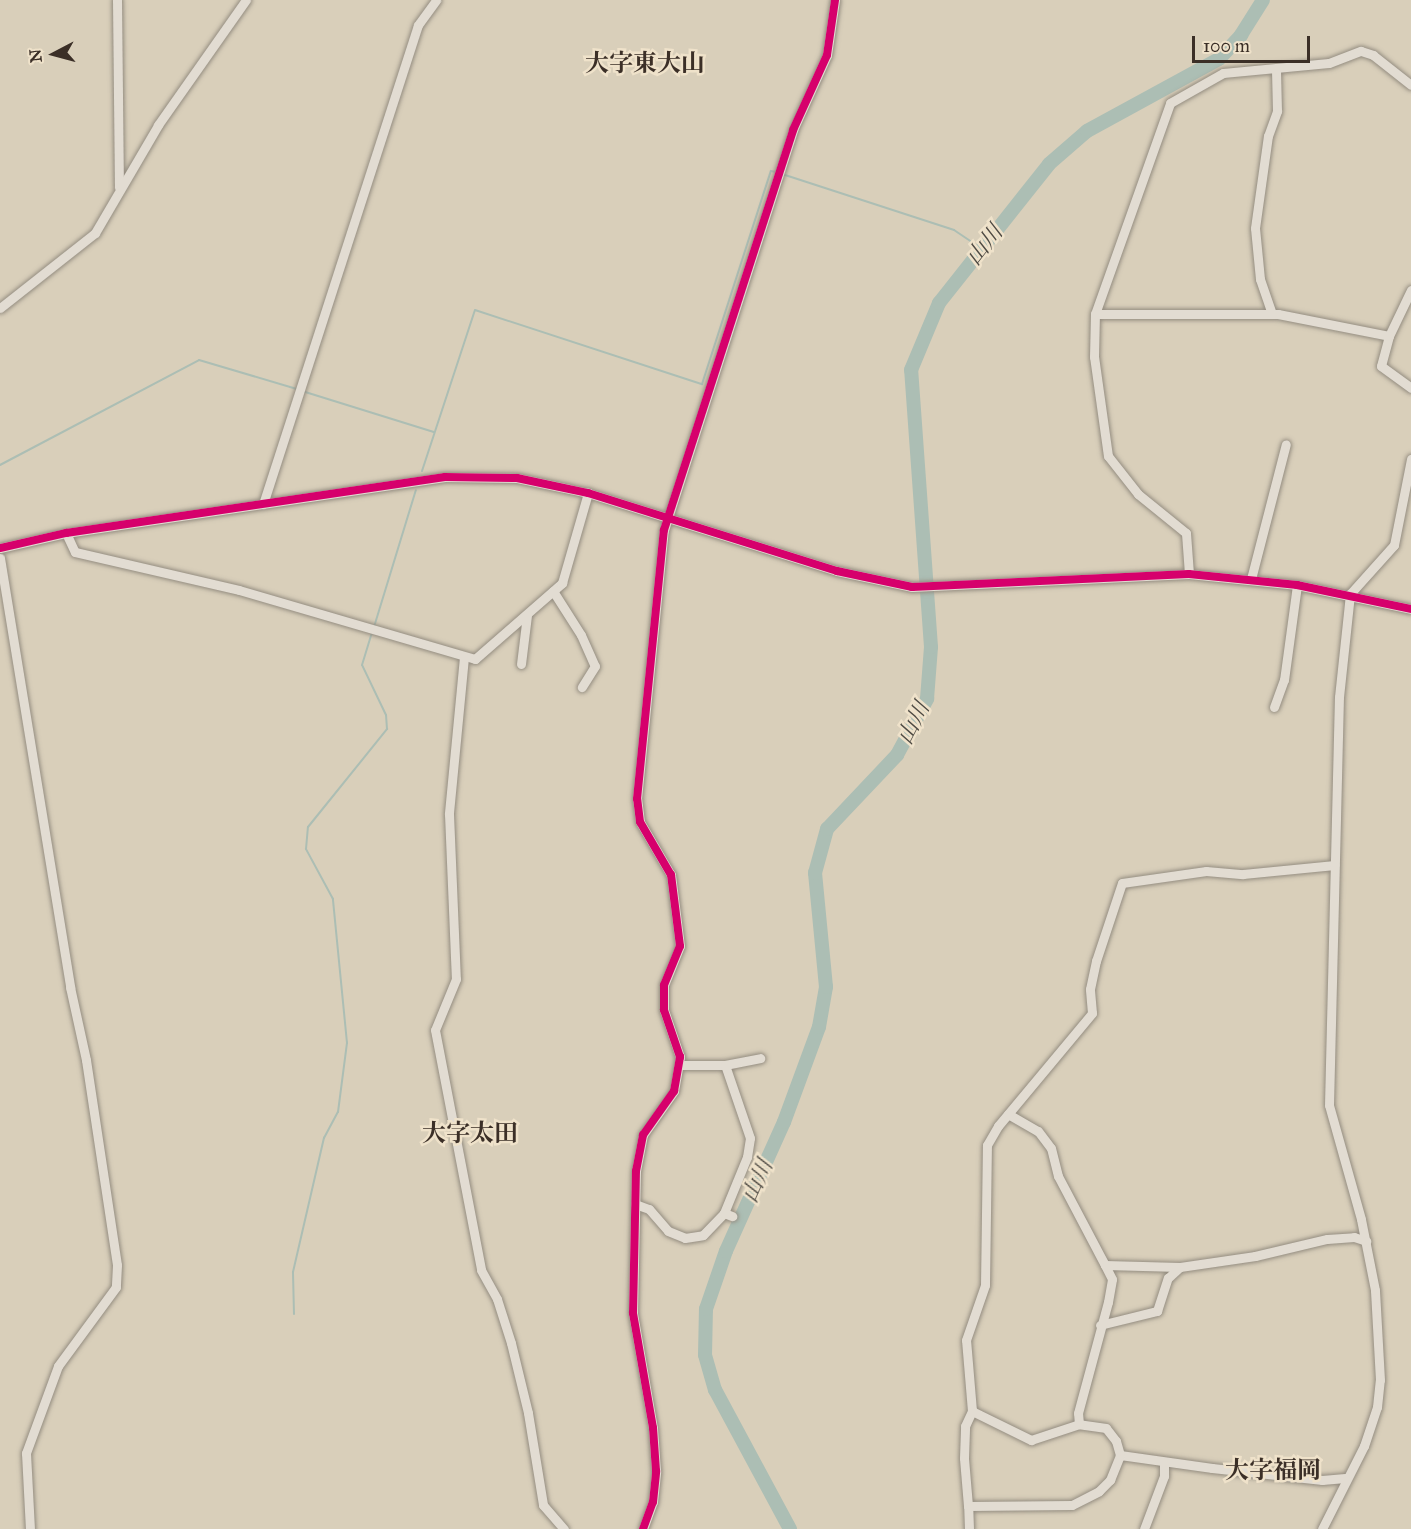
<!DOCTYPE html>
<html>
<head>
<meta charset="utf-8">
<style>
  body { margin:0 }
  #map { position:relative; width:1411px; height:1529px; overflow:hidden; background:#d9cfba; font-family:"IM FELL Great Primer","Noto Serif JP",serif }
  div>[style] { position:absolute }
  .stream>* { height:2px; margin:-1px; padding:0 1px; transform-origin:1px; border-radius:1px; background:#acbeb4 }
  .river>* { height:14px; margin:-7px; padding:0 7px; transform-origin:7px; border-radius:7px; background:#acbeb4 }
  .roads { filter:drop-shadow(0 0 2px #948d81) drop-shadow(0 0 2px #948d81) }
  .minor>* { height:9px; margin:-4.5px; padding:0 4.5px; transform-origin:4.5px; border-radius:4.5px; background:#e2dcd2 }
  .cycleway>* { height:8px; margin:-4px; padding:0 4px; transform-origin:4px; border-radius:4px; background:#d6006c }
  span { translate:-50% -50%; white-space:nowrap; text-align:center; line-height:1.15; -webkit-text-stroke:5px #efe2ca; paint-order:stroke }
  .water-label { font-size:22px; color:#4e4a43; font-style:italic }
  .quarter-label { font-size:24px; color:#3b2f27; font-weight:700 }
  .north { position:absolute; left:24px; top:24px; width:60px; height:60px; -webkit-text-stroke:4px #efe2ca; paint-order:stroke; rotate:264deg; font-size:16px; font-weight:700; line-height:24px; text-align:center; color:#3b2f27 }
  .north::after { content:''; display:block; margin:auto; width:21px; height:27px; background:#3b2f27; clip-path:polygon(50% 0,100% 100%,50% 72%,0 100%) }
  .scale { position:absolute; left:1192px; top:36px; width:118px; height:27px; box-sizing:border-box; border:3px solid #3b2f27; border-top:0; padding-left:8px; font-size:18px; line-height:21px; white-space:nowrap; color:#3b2f27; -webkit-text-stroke:4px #efe2ca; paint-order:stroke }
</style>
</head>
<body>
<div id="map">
  <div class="stream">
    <div style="left:782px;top:174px;width:181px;rotate:18deg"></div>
    <div style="left:954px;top:230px;width:30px;rotate:34deg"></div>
    <div style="left:302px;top:391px;width:138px;rotate:17.3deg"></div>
    <div style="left:0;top:465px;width:225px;rotate:-27.8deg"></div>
    <div style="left:199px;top:360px;width:102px;rotate:16.5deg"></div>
    <div style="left:422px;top:471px;width:169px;rotate:-71.8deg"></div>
    <div style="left:475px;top:310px;width:239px;rotate:18.1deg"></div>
    <div style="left:702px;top:384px;width:224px;rotate:-72.1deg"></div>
    <div style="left:771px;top:171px;width:5px;rotate:11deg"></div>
    <div style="left:374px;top:627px;width:143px;rotate:-73deg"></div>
    <div style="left:294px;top:1314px;width:42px;rotate:-91.4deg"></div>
    <div style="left:293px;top:1272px;width:138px;rotate:-77deg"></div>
    <div style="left:324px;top:1138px;width:30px;rotate:-62deg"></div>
    <div style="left:338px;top:1112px;width:70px;rotate:-82.6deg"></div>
    <div style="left:347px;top:1043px;width:145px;rotate:-95.6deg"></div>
    <div style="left:333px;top:899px;width:57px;rotate:-118.4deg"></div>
    <div style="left:306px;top:849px;width:22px;rotate:-85deg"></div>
    <div style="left:308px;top:827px;width:126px;rotate:-51.1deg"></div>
    <div style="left:387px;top:729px;width:14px;rotate:-94deg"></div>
    <div style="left:386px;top:715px;width:55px;rotate:-115.6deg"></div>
    <div style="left:362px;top:665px;width:34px;rotate:-73deg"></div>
  </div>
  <div class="river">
    <div style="left:790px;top:1529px;width:158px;rotate:-118.3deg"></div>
    <div style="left:715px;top:1390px;width:36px;rotate:-106deg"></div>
    <div style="left:705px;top:1355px;width:46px;rotate:-88.8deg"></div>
    <div style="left:706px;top:1309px;width:61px;rotate:-71deg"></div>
    <div style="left:726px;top:1251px;width:141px;rotate:-65.8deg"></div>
    <div style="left:784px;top:1122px;width:101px;rotate:-69.8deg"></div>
    <div style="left:819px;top:1027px;width:41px;rotate:-80.1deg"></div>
    <div style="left:826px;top:987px;width:115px;rotate:-95.5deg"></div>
    <div style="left:815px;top:873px;width:46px;rotate:-74.7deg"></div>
    <div style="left:827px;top:829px;width:102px;rotate:-46.6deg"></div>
    <div style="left:897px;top:755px;width:64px;rotate:-61.8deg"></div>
    <div style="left:927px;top:699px;width:52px;rotate:-85.6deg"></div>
    <div style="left:931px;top:647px;width:278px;rotate:-94.1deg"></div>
    <div style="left:911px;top:370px;width:73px;rotate:-67.3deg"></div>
    <div style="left:939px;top:303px;width:177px;rotate:-51.6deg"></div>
    <div style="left:1049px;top:164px;width:50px;rotate:-41deg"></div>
    <div style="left:1087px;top:131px;width:150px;rotate:-28.6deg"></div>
    <div style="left:1219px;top:59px;width:33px;rotate:-47deg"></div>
    <div style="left:1241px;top:35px;width:41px;rotate:-57.8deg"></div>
  </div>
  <div class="roads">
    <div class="minor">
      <div style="left:117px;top:0;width:187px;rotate:89.4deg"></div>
      <div style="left:1411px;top:290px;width:51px;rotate:115.6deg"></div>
      <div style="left:1389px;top:336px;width:31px;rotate:105deg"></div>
      <div style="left:1381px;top:366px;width:37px;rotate:36deg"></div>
      <div style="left:0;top:308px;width:121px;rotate:-38.3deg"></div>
      <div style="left:95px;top:233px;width:125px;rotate:-59.7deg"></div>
      <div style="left:158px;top:125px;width:153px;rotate:-54.9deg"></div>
      <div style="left:1095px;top:314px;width:183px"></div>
      <div style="left:1278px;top:314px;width:113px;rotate:11.2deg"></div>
      <div style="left:1272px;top:314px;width:37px;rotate:-109deg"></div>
      <div style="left:1260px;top:279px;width:51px;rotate:-95.6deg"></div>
      <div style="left:1255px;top:228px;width:93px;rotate:-82deg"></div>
      <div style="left:1268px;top:136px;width:27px;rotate:-70deg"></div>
      <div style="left:1277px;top:111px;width:42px;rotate:-91.4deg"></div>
      <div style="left:263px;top:504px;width:503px;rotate:-72.07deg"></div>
      <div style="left:418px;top:25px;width:31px;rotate:-54deg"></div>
      <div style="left:66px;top:533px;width:21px;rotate:65deg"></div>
      <div style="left:75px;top:552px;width:168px;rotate:13deg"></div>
      <div style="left:239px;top:590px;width:246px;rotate:16.3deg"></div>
      <div style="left:475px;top:659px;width:116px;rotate:-41.1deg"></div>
      <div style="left:562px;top:583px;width:94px;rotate:-73.9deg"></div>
      <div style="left:0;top:548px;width:68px;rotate:-12.8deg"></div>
      <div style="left:66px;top:533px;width:383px;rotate:-8.4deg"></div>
      <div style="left:445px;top:477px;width:72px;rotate:0.8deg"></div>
      <div style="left:517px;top:478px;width:73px;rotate:11.9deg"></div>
      <div style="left:588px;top:493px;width:261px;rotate:17.4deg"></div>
      <div style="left:837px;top:571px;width:77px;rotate:12deg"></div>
      <div style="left:912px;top:587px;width:277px;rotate:-2.7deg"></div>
      <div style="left:1189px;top:574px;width:109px;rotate:5.8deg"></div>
      <div style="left:1297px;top:585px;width:116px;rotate:11.9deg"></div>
      <div style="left:0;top:558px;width:435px;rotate:80.7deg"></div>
      <div style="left:70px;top:987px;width:75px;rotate:77.6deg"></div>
      <div style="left:86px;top:1060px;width:207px;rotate:81.4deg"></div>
      <div style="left:117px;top:1265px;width:22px;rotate:93deg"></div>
      <div style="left:116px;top:1287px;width:98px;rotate:126.3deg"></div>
      <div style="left:58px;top:1366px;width:93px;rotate:110.2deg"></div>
      <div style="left:26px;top:1453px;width:76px;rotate:87deg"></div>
      <div style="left:1189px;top:574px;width:41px;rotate:-94.2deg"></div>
      <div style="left:1186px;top:533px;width:62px;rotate:-140.9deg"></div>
      <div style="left:1138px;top:494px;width:48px;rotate:-128.3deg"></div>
      <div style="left:1108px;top:456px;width:100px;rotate:-98deg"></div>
      <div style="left:1094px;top:357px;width:43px;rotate:-88.7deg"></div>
      <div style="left:1095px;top:314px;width:224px;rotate:-70.4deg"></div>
      <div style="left:1170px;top:103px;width:61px;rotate:-29.5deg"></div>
      <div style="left:1223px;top:73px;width:106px;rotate:-5.4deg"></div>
      <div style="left:1329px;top:63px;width:34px;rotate:-21deg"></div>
      <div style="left:1361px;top:51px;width:13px;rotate:18deg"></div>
      <div style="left:1373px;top:55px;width:48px;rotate:38.3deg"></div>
      <div style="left:1251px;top:579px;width:139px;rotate:-75.5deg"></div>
      <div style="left:553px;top:591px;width:52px;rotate:57.5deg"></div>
      <div style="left:581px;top:635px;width:34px;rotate:66deg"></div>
      <div style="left:595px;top:666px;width:25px;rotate:122deg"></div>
      <div style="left:464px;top:657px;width:158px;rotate:95.5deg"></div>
      <div style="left:449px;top:814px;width:165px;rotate:87.6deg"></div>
      <div style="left:456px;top:979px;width:55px;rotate:112.4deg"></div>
      <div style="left:435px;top:1030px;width:244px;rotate:79.1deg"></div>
      <div style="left:481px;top:1270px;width:33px;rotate:61deg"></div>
      <div style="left:497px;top:1299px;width:46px;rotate:72.3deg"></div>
      <div style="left:511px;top:1343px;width:72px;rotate:76.3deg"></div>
      <div style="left:528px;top:1413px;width:93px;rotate:80.7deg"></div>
      <div style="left:543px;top:1505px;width:32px;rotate:49deg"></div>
      <div style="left:521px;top:664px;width:49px;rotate:-83deg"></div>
      <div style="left:1274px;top:707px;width:29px;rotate:-70deg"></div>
      <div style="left:1284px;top:680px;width:96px;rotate:-82.2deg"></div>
      <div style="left:680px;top:1065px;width:45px"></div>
      <div style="left:725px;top:1065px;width:36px;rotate:-11deg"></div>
      <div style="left:1008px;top:1114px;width:34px;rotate:30deg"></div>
      <div style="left:1038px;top:1131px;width:21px;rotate:53deg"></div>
      <div style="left:1051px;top:1148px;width:29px;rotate:76deg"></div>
      <div style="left:1058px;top:1176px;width:101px;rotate:62.2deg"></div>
      <div style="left:1105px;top:1265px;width:75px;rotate:1.5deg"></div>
      <div style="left:1180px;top:1267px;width:76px;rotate:-8.3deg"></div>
      <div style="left:1255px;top:1256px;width:74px;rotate:-13.3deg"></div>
      <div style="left:1327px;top:1239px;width:27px;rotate:-4deg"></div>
      <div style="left:1354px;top:1237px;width:13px;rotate:18deg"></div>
      <div style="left:635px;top:1204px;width:15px;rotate:20deg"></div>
      <div style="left:649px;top:1209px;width:29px;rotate:49deg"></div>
      <div style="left:668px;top:1231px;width:18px;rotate:22deg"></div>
      <div style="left:685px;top:1238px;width:18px;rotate:-9deg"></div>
      <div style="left:703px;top:1235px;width:30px;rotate:-46deg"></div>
      <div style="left:724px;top:1213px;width:9px;rotate:21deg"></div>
      <div style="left:724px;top:1213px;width:61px;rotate:-67.7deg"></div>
      <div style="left:747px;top:1157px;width:19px;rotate:-81deg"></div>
      <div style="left:750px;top:1138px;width:77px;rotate:-108.9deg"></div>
      <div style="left:1100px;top:1325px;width:59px;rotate:-13.8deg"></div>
      <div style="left:1157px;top:1311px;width:35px;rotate:-72deg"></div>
      <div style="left:1168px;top:1278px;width:16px;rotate:-43deg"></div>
      <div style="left:972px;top:1411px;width:66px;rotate:26.2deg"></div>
      <div style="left:1031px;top:1440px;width:51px;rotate:-18.4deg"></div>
      <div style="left:1120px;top:1455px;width:93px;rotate:8deg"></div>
      <div style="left:1212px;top:1468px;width:111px;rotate:6.2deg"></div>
      <div style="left:1322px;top:1480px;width:23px;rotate:-5deg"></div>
      <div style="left:968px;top:1506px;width:48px;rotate:-94.8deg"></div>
      <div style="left:964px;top:1458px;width:32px;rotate:-88deg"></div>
      <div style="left:965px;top:1426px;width:17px;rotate:-65deg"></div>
      <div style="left:972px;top:1411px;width:71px;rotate:-94.8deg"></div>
      <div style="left:966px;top:1340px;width:58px;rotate:-70.9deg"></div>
      <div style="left:985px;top:1285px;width:140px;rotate:-89.2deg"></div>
      <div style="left:987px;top:1145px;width:22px;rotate:-60deg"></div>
      <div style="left:998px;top:1126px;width:147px;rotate:-50.2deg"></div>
      <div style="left:1092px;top:1013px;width:24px;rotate:-95deg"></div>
      <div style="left:1090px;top:989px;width:29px;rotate:-78deg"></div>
      <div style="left:1096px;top:961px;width:82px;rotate:-71.6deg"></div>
      <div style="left:1122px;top:883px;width:85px;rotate:-8.1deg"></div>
      <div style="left:1206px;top:871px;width:37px;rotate:5deg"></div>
      <div style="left:1243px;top:874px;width:92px;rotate:-5.6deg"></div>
      <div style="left:643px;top:1529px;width:29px;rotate:-70deg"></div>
      <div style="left:653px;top:1502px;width:31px;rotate:-84deg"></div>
      <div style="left:656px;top:1471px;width:43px;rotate:-94deg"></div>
      <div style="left:653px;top:1428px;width:117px;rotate:-99.9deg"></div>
      <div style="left:633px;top:1313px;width:142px;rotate:-88.8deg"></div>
      <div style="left:636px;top:1171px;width:37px;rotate:-79deg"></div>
      <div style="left:643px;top:1135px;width:54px;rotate:-54.8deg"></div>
      <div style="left:674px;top:1091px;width:35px;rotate:-80deg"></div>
      <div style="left:680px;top:1057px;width:50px;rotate:-108.8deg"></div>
      <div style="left:664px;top:1010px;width:25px;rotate:-90deg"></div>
      <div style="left:664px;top:985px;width:42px;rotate:-67.7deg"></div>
      <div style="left:680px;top:946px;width:72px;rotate:-97.2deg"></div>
      <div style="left:671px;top:875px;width:61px;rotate:-120.3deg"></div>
      <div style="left:640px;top:822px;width:23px;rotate:-97deg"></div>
      <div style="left:637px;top:799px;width:270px;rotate:-84.3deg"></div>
      <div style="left:664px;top:530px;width:420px;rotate:-72.1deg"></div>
      <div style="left:793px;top:130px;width:82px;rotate:-65.6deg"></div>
      <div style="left:827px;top:55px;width:56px;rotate:-81.7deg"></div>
      <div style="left:969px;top:1529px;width:23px;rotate:-92deg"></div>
      <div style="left:968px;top:1506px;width:104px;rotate:-0.6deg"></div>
      <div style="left:1072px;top:1505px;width:30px;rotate:-27deg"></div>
      <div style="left:1099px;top:1491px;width:16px;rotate:-45deg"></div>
      <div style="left:1110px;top:1480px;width:27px;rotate:-68deg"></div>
      <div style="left:1120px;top:1455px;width:15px;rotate:-106deg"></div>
      <div style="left:1116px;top:1441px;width:16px;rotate:-128deg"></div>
      <div style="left:1106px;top:1428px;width:27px;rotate:-172deg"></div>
      <div style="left:1079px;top:1424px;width:11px;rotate:-95deg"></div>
      <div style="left:1078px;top:1413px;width:115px;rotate:-74.9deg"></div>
      <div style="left:1108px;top:1302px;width:23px;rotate:-80deg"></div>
      <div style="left:1112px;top:1279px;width:16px;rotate:-117deg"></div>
      <div style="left:1144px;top:1529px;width:57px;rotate:-69.3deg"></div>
      <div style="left:1164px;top:1476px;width:14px;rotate:-90deg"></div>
      <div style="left:1322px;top:1529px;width:93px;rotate:-63.2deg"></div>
      <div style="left:1364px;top:1446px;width:41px;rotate:-71.6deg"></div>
      <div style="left:1377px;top:1407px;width:27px;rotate:-84deg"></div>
      <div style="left:1380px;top:1380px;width:90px;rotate:-93.2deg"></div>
      <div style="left:1375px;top:1290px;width:72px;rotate:-101.2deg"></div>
      <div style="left:1361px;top:1219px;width:118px;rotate:-105.7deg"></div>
      <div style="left:1329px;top:1105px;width:408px;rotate:-88.6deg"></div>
      <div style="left:1339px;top:697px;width:104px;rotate:-83.9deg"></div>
      <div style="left:1350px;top:594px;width:66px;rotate:-48.1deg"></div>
      <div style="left:1394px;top:545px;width:88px;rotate:-78.8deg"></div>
    </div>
  </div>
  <div class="cycleway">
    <div style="left:0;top:548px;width:68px;rotate:-12.8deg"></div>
    <div style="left:66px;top:533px;width:383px;rotate:-8.4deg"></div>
    <div style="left:445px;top:477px;width:72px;rotate:0.8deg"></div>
    <div style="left:517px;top:478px;width:73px;rotate:11.9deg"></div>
    <div style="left:588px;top:493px;width:261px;rotate:17.4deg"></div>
    <div style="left:837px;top:571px;width:77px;rotate:12deg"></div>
    <div style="left:912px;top:587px;width:277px;rotate:-2.7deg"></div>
    <div style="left:1189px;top:574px;width:109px;rotate:5.8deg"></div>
    <div style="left:1297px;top:585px;width:116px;rotate:11.9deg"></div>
    <div style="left:643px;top:1529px;width:29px;rotate:-70deg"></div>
    <div style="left:653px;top:1502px;width:31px;rotate:-84deg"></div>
    <div style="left:656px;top:1471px;width:43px;rotate:-94deg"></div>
    <div style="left:653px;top:1428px;width:117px;rotate:-99.9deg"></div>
    <div style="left:633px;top:1313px;width:142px;rotate:-88.8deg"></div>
    <div style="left:636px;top:1171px;width:37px;rotate:-79deg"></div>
    <div style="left:643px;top:1135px;width:54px;rotate:-54.8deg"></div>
    <div style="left:674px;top:1091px;width:35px;rotate:-80deg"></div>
    <div style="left:680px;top:1057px;width:50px;rotate:-108.8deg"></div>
    <div style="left:664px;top:1010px;width:25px;rotate:-90deg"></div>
    <div style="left:664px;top:985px;width:42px;rotate:-67.7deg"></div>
    <div style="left:680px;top:946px;width:72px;rotate:-97.2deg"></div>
    <div style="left:671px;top:875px;width:61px;rotate:-120.3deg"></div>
    <div style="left:640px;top:822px;width:23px;rotate:-97deg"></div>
    <div style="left:637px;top:799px;width:270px;rotate:-84.3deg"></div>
    <div style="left:664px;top:530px;width:420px;rotate:-72.1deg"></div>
    <div style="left:793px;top:130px;width:82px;rotate:-65.6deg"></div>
    <div style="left:827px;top:55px;width:56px;rotate:-81.7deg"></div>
  </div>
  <div class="water-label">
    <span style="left:984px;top:245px;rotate:-52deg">山川</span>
    <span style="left:913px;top:723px;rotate:-63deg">山川</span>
    <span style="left:757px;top:1181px;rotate:-66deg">山川</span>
  </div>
  <div class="quarter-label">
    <span style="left:645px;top:64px">大字東大山</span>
    <span style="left:470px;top:1134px">大字太田</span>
    <span style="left:1273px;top:1471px">大字福岡</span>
  </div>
  <div class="north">N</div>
  <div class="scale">100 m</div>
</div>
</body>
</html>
